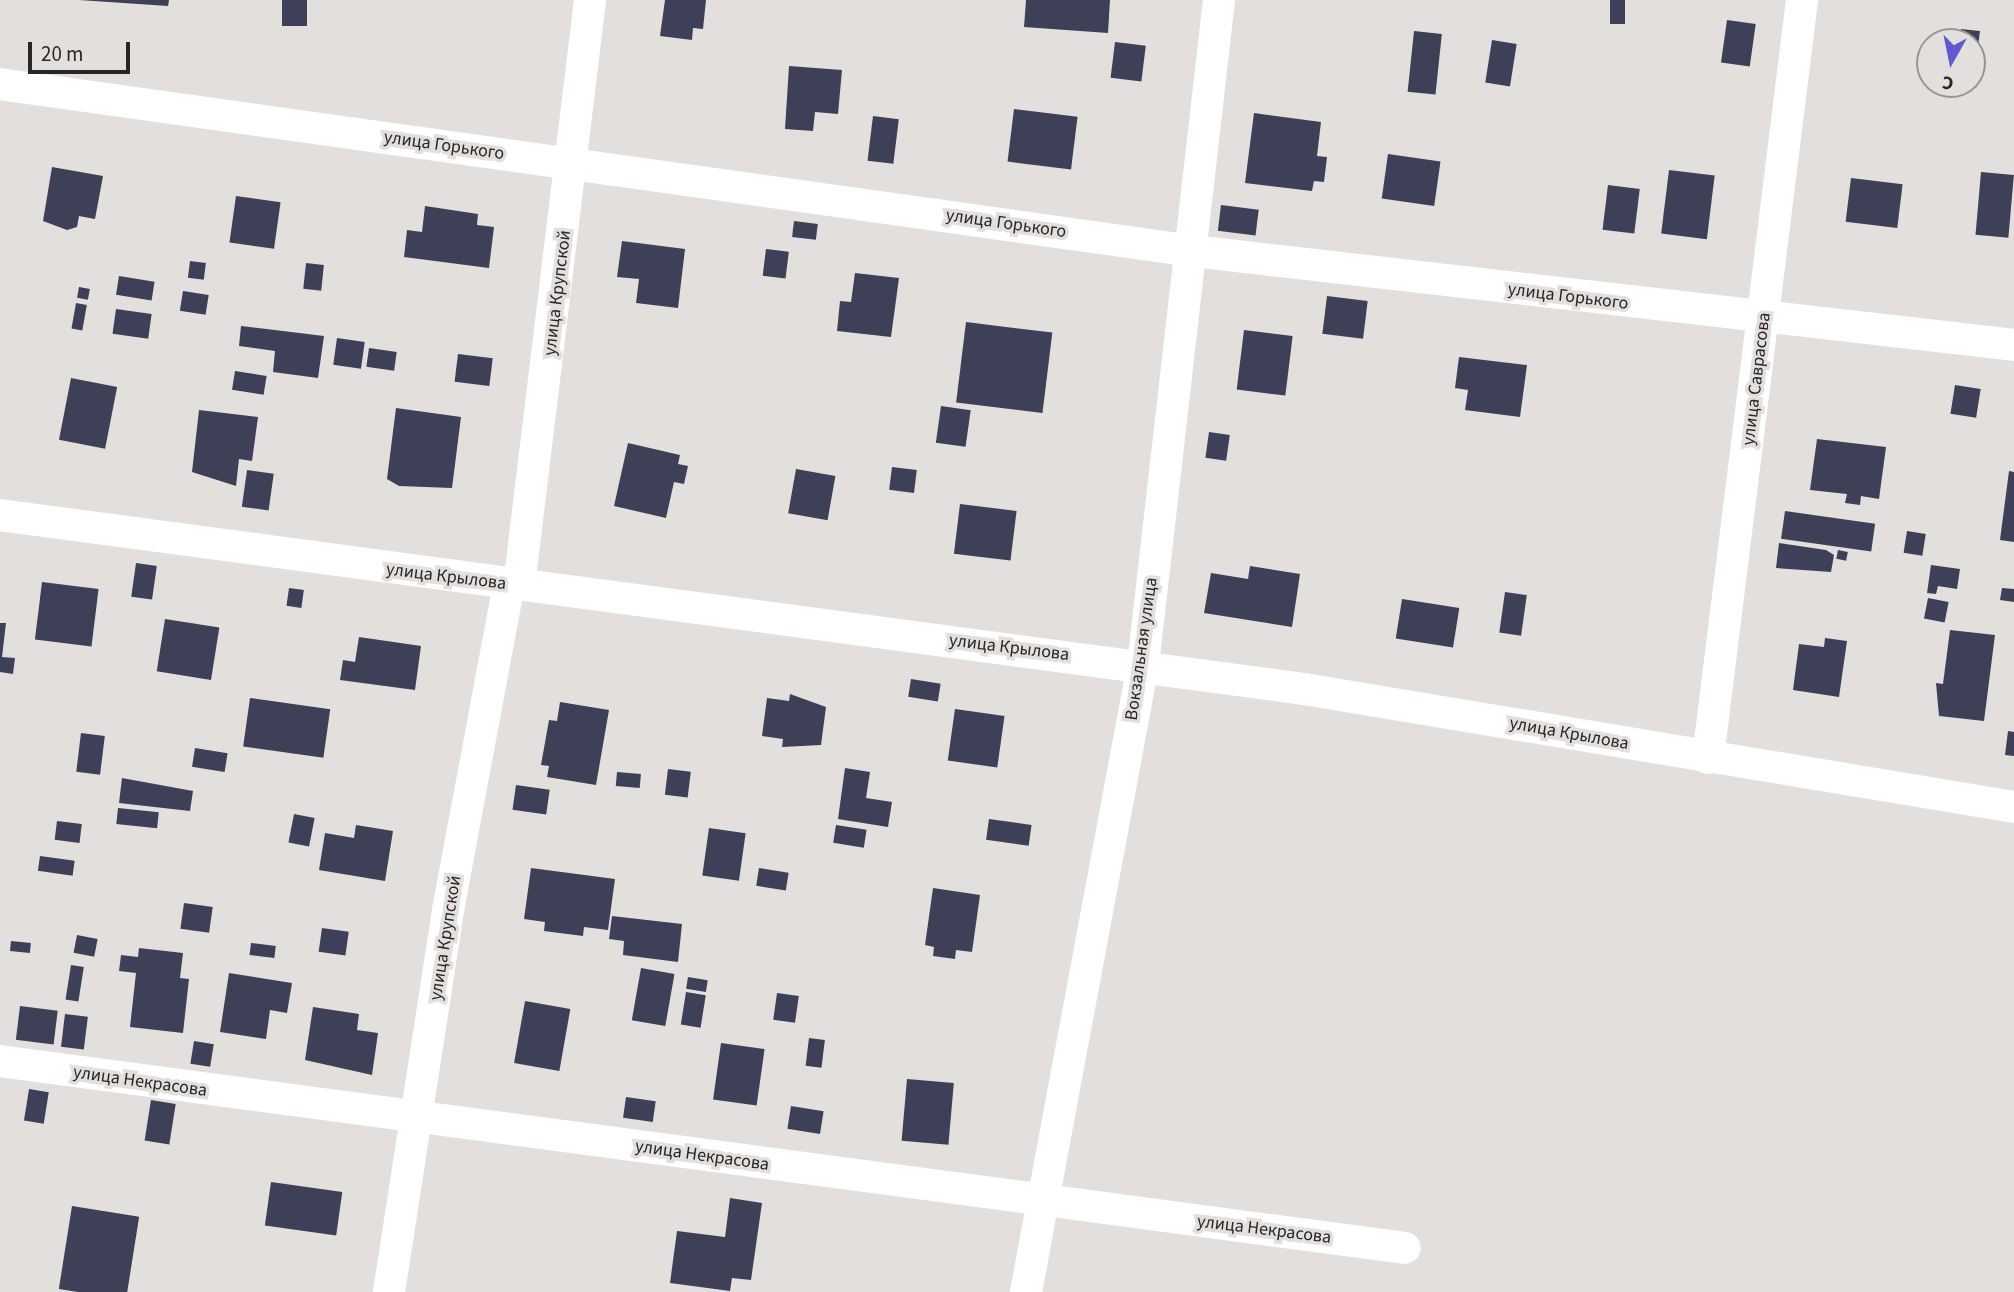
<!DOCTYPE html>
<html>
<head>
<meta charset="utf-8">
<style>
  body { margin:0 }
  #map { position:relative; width:2014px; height:1292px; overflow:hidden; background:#e3dfdd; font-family:"Source Sans 3",sans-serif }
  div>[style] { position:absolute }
  .building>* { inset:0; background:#3e4058; transform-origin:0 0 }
  .minor>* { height:32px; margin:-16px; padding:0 16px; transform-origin:16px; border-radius:16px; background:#fff }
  span { translate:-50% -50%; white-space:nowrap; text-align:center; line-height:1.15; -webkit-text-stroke:7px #e3dfdd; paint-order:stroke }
  .street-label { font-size:18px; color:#282626 }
  .north { position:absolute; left:1916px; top:28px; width:70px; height:70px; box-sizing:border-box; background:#e3dfdd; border:2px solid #989594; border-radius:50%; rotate:189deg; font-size:19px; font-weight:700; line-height:28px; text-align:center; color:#282626 }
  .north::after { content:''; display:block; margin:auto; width:24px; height:32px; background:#5f5ad2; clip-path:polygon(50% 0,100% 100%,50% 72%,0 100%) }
  .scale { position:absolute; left:28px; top:42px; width:102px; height:32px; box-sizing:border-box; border:4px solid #282626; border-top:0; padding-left:9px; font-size:21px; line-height:24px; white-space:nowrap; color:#282626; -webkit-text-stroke:5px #e3dfdd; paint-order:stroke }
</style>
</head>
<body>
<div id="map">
  <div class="building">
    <div style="clip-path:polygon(79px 0,169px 0,168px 6px)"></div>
    <div style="left:282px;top:0;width:25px;height:26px"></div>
    <div style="clip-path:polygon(665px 0,706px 0,703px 29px,693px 28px,692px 40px,660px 36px)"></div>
    <div style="clip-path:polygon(1026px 0,1110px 0,1108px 33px,1024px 27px)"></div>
    <div style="left:1610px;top:0;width:15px;height:24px"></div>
    <div style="left:1727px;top:20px;width:29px;height:43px;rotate:8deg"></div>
    <div style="clip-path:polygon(1961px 29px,1980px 31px,1975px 73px,1972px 42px,1959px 42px)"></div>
    <div style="left:1414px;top:31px;width:28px;height:61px;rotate:6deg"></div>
    <div style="left:1492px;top:40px;width:25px;height:43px;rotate:9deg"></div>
    <div style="left:1115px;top:42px;width:31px;height:36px;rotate:7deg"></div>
    <div style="clip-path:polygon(789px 66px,842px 70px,838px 114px,815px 112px,813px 131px,785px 129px)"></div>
    <div style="left:1014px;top:109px;width:64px;height:53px;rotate:7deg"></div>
    <div style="clip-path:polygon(1254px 113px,1321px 122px,1317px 156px,1327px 157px,1324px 182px,1314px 181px,1312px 191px,1245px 183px)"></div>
    <div style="left:873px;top:116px;width:26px;height:45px;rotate:7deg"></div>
    <div style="left:1388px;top:154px;width:53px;height:45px;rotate:8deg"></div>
    <div style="clip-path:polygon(52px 167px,103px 176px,95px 219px,79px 216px,77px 227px,67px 230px,43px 221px)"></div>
    <div style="left:1669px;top:170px;width:46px;height:64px;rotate:7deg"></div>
    <div style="left:1981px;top:172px;width:33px;height:63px;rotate:5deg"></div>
    <div style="left:1851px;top:178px;width:52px;height:44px;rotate:7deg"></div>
    <div style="left:1608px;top:185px;width:32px;height:45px;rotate:7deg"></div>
    <div style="left:236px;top:196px;width:45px;height:47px;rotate:8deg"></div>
    <div style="left:1221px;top:205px;width:38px;height:26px;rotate:7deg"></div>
    <div style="clip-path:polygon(425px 206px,478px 214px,477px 225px,494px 227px,489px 268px,404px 257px,407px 230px,422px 232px)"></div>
    <div style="left:794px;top:221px;width:24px;height:16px;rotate:7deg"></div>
    <div style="clip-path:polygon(622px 241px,685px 249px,678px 308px,636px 303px,639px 279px,617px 277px)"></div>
    <div style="left:766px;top:249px;width:23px;height:27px;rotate:7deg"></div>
    <div style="left:190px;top:261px;width:16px;height:17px;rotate:7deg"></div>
    <div style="left:306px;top:263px;width:18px;height:26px;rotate:6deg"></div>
    <div style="clip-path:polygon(855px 273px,899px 278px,891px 337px,837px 331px,840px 301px,851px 302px)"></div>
    <div style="left:119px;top:276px;width:36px;height:19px;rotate:9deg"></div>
    <div style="left:79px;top:287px;width:11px;height:11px;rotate:10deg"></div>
    <div style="left:183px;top:291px;width:26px;height:20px;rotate:9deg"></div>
    <div style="left:1327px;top:296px;width:41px;height:38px;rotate:7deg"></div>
    <div style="left:76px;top:303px;width:11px;height:26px;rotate:10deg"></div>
    <div style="left:116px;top:309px;width:36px;height:25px;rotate:8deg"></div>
    <div style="left:966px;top:322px;width:87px;height:81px;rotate:7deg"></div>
    <div style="clip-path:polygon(241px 326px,324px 336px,318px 378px,273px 372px,275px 351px,239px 346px)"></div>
    <div style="left:1244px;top:330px;width:49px;height:60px;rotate:7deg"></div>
    <div style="left:337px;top:338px;width:28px;height:27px;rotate:8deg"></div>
    <div style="left:369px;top:348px;width:28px;height:19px;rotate:8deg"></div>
    <div style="left:458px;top:354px;width:35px;height:28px;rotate:7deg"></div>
    <div style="clip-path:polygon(1459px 357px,1527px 365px,1520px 417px,1465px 410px,1468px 390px,1455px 388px)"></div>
    <div style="left:235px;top:371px;width:32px;height:19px;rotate:9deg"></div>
    <div style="left:71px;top:378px;width:47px;height:63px;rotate:11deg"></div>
    <div style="left:1955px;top:385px;width:26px;height:29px;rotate:9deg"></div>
    <div style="left:941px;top:406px;width:30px;height:37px;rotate:8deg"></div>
    <div style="clip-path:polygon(396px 408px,461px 417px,452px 488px,399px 486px,387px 479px)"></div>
    <div style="clip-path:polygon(199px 410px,258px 417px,252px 461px,239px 459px,236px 486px,192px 472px)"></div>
    <div style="left:1209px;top:432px;width:21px;height:26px;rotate:8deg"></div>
    <div style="clip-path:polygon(1817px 439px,1886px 447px,1879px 499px,1861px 496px,1860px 505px,1845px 503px,1847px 494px,1810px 490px)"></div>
    <div style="clip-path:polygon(628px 443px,680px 455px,678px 464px,688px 466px,684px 484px,674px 482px,666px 518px,614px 506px)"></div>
    <div style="left:892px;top:467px;width:25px;height:23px;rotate:7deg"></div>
    <div style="left:796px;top:469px;width:40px;height:45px;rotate:10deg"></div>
    <div style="left:247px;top:470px;width:27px;height:37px;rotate:8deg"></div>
    <div style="clip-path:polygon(2009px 471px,2014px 472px,2014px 542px,2000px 540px)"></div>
    <div style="left:960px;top:504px;width:57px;height:50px;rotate:7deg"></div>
    <div style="left:1785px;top:511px;width:91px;height:28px;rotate:8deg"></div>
    <div style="left:1907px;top:531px;width:19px;height:22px;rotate:9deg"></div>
    <div style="clip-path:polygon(1779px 543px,1826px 550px,1834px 555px,1831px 572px,1776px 568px)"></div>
    <div style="left:1838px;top:550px;width:10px;height:9px;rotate:11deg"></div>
    <div style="left:136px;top:563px;width:21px;height:34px;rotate:8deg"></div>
    <div style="clip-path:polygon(1931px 565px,1960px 569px,1957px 589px,1938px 586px,1936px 594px,1927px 593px)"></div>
    <div style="clip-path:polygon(1250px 566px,1300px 574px,1292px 627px,1204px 613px,1211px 573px,1248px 579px)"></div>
    <div style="left:42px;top:582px;width:57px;height:58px;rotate:7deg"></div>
    <div style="left:289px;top:588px;width:15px;height:18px;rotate:8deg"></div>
    <div style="clip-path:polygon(2002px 588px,2014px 589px,2014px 602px,2000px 600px)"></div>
    <div style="left:1505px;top:592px;width:22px;height:41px;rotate:8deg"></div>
    <div style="left:1928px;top:598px;width:21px;height:21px;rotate:11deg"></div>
    <div style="left:1402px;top:599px;width:58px;height:40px;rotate:9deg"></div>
    <div style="left:165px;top:619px;width:55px;height:53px;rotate:9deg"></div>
    <div style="clip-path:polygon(0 623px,6px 623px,2px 657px,15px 658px,13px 674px,0 672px)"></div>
    <div style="clip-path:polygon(1950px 630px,1995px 635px,1984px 721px,1939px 716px,1936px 683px,1943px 684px)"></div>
    <div style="clip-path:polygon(359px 637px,421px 646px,415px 690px,340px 680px,343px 660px,355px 662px)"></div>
    <div style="clip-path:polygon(1825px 638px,1847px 641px,1839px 697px,1793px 690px,1799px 644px,1824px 647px)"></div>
    <div style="left:911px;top:679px;width:30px;height:18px;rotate:9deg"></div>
    <div style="clip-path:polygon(790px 694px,826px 707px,821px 745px,782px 747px,783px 739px,762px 736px,767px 698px,789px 701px)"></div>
    <div style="left:250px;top:698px;width:81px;height:49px;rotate:8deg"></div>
    <div style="clip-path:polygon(560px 702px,609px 710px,596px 785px,547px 777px,549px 766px,541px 765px,549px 720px,557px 721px)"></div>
    <div style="left:955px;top:709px;width:50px;height:52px;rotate:8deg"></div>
    <div style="clip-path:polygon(2008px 731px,2014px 732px,2014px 756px,2005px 755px)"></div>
    <div style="left:81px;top:733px;width:24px;height:39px;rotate:7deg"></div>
    <div style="left:195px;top:748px;width:33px;height:19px;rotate:9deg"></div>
    <div style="clip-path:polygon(845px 768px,870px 772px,866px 798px,892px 802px,888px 827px,838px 819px)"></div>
    <div style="left:668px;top:769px;width:23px;height:26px;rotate:7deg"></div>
    <div style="left:617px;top:772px;width:24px;height:14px;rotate:5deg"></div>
    <div style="clip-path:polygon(122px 778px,193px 791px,190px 811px,119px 803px)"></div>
    <div style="left:516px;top:785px;width:34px;height:25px;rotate:8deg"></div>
    <div style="left:118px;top:808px;width:41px;height:16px;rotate:6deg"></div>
    <div style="left:294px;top:814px;width:21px;height:29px;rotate:11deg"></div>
    <div style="left:989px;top:819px;width:43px;height:21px;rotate:8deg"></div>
    <div style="left:57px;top:821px;width:25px;height:19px;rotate:7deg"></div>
    <div style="clip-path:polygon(356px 825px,393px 831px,385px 881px,319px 870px,325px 833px,354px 838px)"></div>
    <div style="left:836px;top:825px;width:31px;height:18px;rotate:9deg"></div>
    <div style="left:709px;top:828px;width:37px;height:48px;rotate:8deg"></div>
    <div style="left:40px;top:856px;width:35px;height:15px;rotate:8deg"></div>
    <div style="clip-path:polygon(531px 868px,615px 879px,608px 930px,584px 927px,583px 936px,544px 931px,545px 922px,524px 919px)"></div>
    <div style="left:759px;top:868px;width:30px;height:18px;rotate:9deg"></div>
    <div style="clip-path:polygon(933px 888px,980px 895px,972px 952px,956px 950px,955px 959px,933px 956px,934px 947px,925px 945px)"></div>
    <div style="left:184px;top:903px;width:29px;height:26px;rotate:8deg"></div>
    <div style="clip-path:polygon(612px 916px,682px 924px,678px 962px,623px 955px,624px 941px,609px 939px)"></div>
    <div style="left:322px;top:928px;width:27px;height:24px;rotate:8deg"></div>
    <div style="left:77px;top:935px;width:21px;height:18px;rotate:11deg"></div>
    <div style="left:11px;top:941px;width:20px;height:10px;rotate:6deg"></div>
    <div style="left:251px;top:943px;width:25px;height:12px;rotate:7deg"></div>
    <div style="clip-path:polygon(139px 948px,183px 953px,180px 978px,189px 979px,183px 1033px,130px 1027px,136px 973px,119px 971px,121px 955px,138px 957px)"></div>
    <div style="left:71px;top:965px;width:13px;height:35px;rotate:9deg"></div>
    <div style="left:641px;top:968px;width:34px;height:53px;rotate:10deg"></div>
    <div style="clip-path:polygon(229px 973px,292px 983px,287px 1013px,270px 1010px,266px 1039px,220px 1032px)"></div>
    <div style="left:688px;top:977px;width:20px;height:12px;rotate:9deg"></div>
    <div style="left:686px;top:992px;width:20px;height:33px;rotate:9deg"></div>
    <div style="left:777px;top:993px;width:22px;height:27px;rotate:8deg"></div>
    <div style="left:525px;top:1001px;width:46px;height:63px;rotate:10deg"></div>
    <div style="left:20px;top:1006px;width:38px;height:34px;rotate:7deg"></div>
    <div style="clip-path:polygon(313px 1007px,359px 1014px,357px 1030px,378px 1033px,372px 1075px,305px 1060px)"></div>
    <div style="left:65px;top:1014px;width:23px;height:33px;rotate:7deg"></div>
    <div style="left:809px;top:1038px;width:16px;height:28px;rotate:7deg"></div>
    <div style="left:194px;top:1041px;width:20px;height:23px;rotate:9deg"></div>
    <div style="left:721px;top:1043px;width:44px;height:57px;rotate:8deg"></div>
    <div style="left:907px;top:1079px;width:47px;height:62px;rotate:5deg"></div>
    <div style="left:29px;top:1089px;width:20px;height:32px;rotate:9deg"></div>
    <div style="left:626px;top:1097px;width:30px;height:21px;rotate:8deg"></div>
    <div style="left:151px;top:1100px;width:25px;height:41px;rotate:9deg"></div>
    <div style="left:791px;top:1106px;width:33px;height:23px;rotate:9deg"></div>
    <div style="left:271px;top:1182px;width:72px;height:44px;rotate:8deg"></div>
    <div style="clip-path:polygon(730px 1198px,762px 1203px,751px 1280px,732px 1278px,730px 1291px,670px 1283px,677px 1231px,725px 1237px)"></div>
    <div style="left:72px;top:1206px;width:68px;height:84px;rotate:9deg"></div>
  </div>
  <div class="minor">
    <div style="left:0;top:84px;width:1205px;rotate:7.97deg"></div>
    <div style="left:1193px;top:251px;width:826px;rotate:6.53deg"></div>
    <div style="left:0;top:515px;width:1316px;rotate:7.6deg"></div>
    <div style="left:1304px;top:689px;width:720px;rotate:9.44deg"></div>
    <div style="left:519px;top:586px;width:590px;rotate:-83.09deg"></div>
    <div style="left:1708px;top:758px;width:764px;rotate:-82.93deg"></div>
    <div style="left:0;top:1061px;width:1417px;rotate:7.58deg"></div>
    <div style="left:389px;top:1292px;width:387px;rotate:-81.2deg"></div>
    <div style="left:448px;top:910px;width:331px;rotate:-79.4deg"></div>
    <div style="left:1026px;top:1292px;width:638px;rotate:-79.43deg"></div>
    <div style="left:1143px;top:665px;width:669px;rotate:-83.48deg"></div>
  </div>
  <div class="street-label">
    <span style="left:444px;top:146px;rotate:8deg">улица Горького</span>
    <span style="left:1006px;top:224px;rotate:8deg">улица Горького</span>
    <span style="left:558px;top:293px;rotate:-83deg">улица Крупской</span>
    <span style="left:1568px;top:297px;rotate:7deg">улица Горького</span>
    <span style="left:1757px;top:379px;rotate:-83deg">улица Саврасова</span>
    <span style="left:446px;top:577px;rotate:7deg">улица Крылова</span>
    <span style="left:1009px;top:648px;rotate:7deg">улица Крылова</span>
    <span style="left:1142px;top:649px;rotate:-82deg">Вокзальная улица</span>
    <span style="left:1569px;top:734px;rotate:10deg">улица Крылова</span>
    <span style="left:446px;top:938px;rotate:-81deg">улица Крупской</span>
    <span style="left:140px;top:1082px;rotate:8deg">улица Некрасова</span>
    <span style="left:702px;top:1156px;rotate:8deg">улица Некрасова</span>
    <span style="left:1264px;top:1230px;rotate:7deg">улица Некрасова</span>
  </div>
  <div class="north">С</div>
  <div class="scale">20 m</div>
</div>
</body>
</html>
